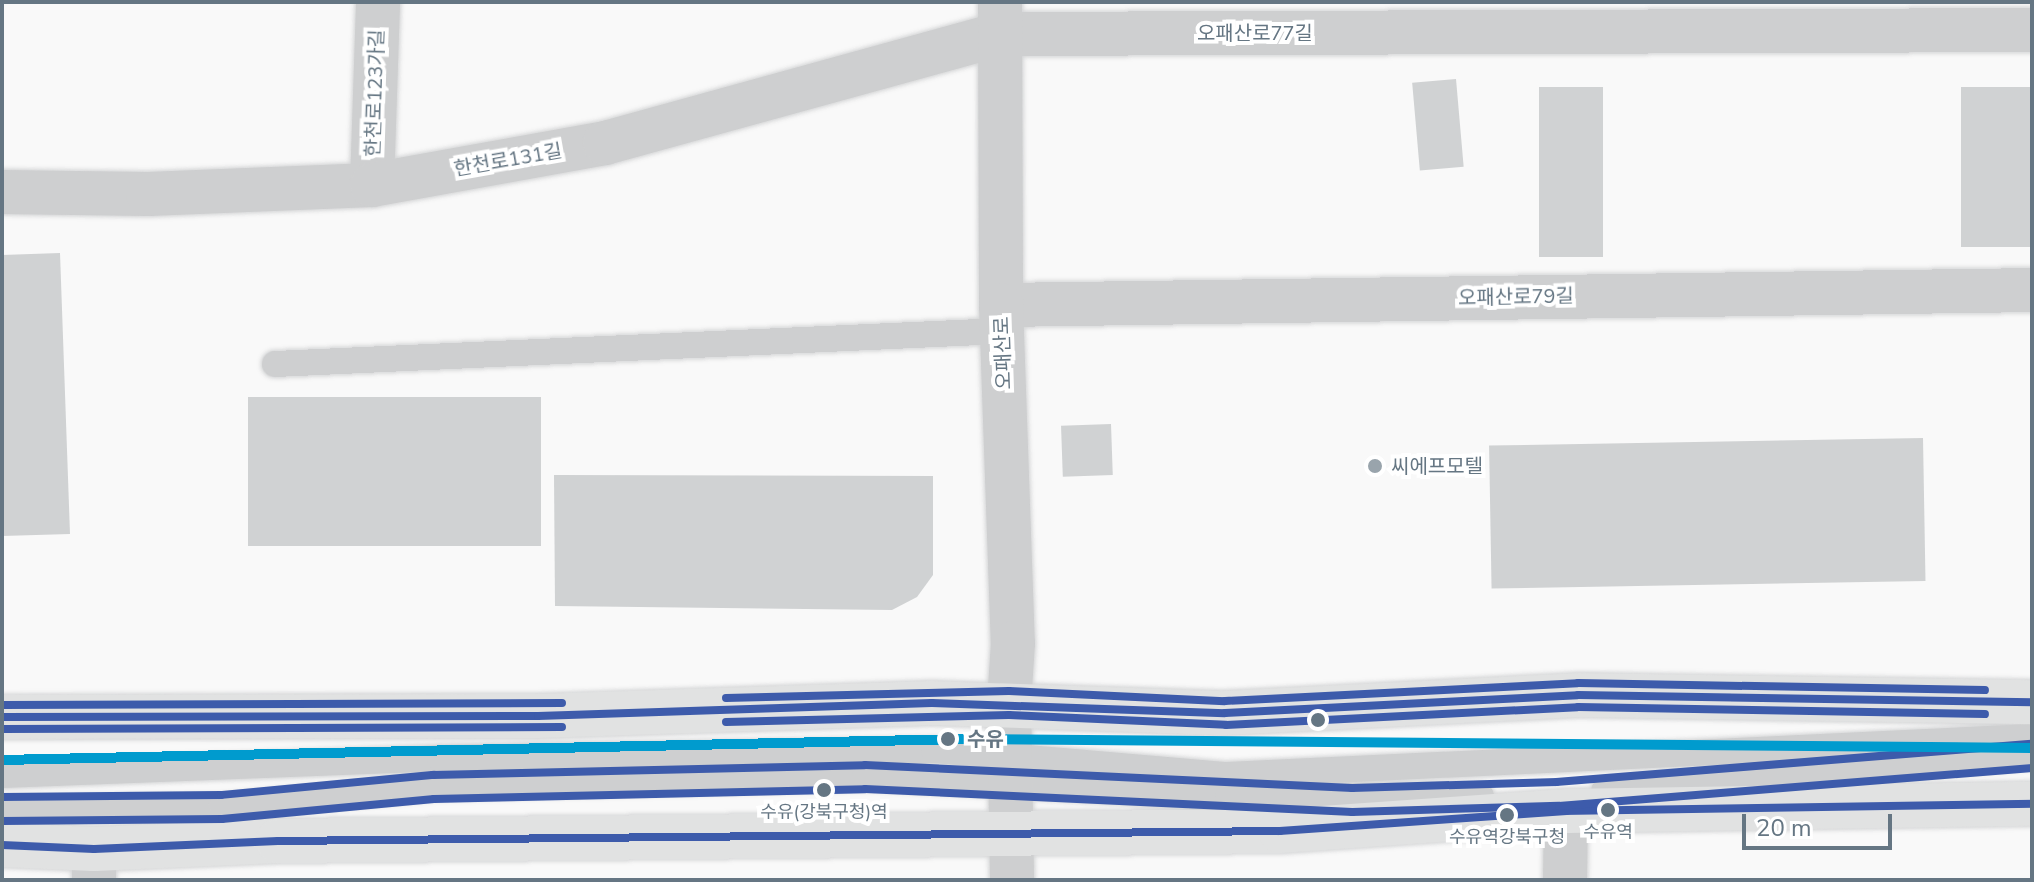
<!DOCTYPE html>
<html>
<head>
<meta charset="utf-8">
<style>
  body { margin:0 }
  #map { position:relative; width:2034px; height:882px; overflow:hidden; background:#f9f9f9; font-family:"Nunito Sans","Noto Sans KR",sans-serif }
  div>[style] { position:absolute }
  .building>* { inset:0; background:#d0d2d3; transform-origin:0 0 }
  .roads { filter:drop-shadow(0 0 2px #d5d6d7) drop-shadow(0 0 2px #d5d6d7) }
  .service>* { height:26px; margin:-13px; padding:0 13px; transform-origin:13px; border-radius:13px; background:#cecfd0 }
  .minor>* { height:44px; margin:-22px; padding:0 22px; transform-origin:22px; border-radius:22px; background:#cecfd0 }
  .tertiary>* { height:44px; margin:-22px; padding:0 22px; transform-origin:22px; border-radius:22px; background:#cecfd0 }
  .primary>* { height:44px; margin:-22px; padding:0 22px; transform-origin:22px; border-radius:22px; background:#e1e2e2 }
  .bus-1>* { height:8px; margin:-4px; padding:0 4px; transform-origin:4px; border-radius:4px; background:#3d5bab }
  .bus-2>* { height:8px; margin:-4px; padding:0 4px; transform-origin:4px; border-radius:4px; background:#3d5bab }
  .bus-3>* { height:8px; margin:-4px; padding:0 4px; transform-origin:4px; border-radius:4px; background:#3d5bab }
  .metro-1>* { height:10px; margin:-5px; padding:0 5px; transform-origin:5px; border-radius:5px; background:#009bce }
  .dots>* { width:22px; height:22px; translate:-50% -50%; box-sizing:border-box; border:4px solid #fff; border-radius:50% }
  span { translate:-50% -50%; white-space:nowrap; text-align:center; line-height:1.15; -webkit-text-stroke:8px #fff; paint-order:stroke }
  .bus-label { font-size:18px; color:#657683 }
  .street-label { font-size:20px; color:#657683 }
  .poi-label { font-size:20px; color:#657683 }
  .left { translate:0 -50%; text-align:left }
  .stop-label { font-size:20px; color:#657683; font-weight:700 }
  .frame { position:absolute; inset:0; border:4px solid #657683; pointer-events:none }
  .scale { position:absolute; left:1742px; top:814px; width:150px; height:36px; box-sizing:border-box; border:4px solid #657683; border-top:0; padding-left:10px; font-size:24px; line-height:28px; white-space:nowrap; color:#657683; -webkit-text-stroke:6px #fff; paint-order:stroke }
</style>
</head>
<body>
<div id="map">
  <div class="building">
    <div style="left:1456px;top:79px;width:88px;height:44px;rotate:85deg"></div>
    <div style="left:1539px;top:87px;width:64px;height:170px"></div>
    <div style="left:2032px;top:87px;width:160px;height:71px;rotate:90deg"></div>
    <div style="clip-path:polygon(60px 253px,70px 534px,2px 536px,2px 255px)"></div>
    <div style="left:248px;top:397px;width:293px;height:149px"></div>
    <div style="left:1111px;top:424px;width:51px;height:50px;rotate:88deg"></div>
    <div style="left:1923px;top:438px;width:143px;height:434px;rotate:89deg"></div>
    <div style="clip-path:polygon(554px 475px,933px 476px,933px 575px,917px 597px,892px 610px,555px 606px)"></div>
  </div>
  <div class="roads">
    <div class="service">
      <div style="left:275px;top:364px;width:727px;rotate:-2.6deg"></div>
      <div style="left:2px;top:775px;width:438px;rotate:-2.2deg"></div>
      <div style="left:440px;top:758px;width:494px;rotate:-0.9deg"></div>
      <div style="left:934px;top:750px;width:294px;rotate:4.9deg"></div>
      <div style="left:1227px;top:775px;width:806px;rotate:-2.7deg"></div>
      <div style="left:1604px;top:791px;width:429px;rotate:-4.7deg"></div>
      <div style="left:2px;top:809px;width:220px;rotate:-0.5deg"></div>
      <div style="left:222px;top:807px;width:212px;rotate:-5.4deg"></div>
      <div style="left:433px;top:787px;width:432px;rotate:-1.3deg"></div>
      <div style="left:865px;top:777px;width:364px;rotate:3.2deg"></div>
      <div style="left:1228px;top:797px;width:253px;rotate:-0.2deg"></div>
    </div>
    <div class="minor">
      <div style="left:372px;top:185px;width:183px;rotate:-88.1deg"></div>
      <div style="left:2px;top:192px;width:146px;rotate:0.8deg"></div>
      <div style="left:148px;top:194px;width:224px;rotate:-2.3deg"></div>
      <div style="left:372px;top:185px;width:237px;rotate:-10.2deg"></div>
      <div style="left:605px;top:143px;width:410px;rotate:-15.4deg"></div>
      <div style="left:1000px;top:34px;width:1032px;rotate:-0.22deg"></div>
      <div style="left:1001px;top:305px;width:1031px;rotate:-0.83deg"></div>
      <div style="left:1009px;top:703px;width:177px;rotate:89deg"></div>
      <div style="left:94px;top:849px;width:31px;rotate:90deg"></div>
      <div style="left:1565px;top:880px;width:69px;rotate:-89.2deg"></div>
    </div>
    <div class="tertiary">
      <div style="left:1000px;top:2px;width:303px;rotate:89.8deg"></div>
      <div style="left:1001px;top:305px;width:338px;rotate:88deg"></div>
      <div style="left:1013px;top:643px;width:60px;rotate:93.8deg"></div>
    </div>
    <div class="primary">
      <div style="left:2px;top:717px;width:536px;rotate:-0.11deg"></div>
      <div style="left:538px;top:716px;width:394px;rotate:-1.9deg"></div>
      <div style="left:932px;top:703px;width:293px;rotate:2deg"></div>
      <div style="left:1225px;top:713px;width:353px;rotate:-2.9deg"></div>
      <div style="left:1578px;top:695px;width:454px;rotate:0.9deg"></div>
      <div style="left:2px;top:845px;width:92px;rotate:2.5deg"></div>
      <div style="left:94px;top:849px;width:184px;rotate:-2.5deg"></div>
      <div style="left:278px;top:841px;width:1002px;rotate:-0.57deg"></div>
      <div style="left:1280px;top:831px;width:287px;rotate:-4deg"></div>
      <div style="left:1566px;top:811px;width:466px;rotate:-0.9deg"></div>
    </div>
  </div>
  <div class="bus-1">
    <div style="left:2px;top:717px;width:536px;rotate:-0.11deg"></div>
    <div style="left:538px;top:716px;width:394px;rotate:-1.9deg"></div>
    <div style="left:932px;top:703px;width:293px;rotate:2deg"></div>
    <div style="left:1225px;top:713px;width:353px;rotate:-2.9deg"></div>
    <div style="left:1578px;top:695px;width:454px;rotate:0.9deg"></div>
    <div style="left:2px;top:845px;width:92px;rotate:2.5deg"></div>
    <div style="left:94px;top:849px;width:184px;rotate:-2.5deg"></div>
    <div style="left:278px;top:841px;width:1002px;rotate:-0.57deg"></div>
    <div style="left:1280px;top:831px;width:287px;rotate:-4deg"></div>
    <div style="left:1566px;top:811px;width:466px;rotate:-0.9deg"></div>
  </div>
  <div class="bus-2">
    <div style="left:726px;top:722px;width:283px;rotate:-1.4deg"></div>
    <div style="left:1009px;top:715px;width:217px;rotate:2.6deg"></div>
    <div style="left:1226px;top:725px;width:352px;rotate:-2.9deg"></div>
    <div style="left:1578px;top:707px;width:407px;rotate:1deg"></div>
    <div style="left:2px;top:729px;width:560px;rotate:-0.2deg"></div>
    <div style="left:2px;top:821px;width:220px;rotate:-0.5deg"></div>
    <div style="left:222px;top:819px;width:213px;rotate:-5.4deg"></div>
    <div style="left:434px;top:799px;width:431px;rotate:-1.3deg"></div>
    <div style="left:865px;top:789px;width:488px;rotate:2.7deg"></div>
    <div style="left:1352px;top:812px;width:207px;rotate:-1.7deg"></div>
    <div style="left:1559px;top:806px;width:475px;rotate:-4.6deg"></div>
  </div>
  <div class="bus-3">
    <div style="left:726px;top:698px;width:283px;rotate:-1.4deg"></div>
    <div style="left:1009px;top:691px;width:216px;rotate:2.7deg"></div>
    <div style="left:1225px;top:701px;width:353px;rotate:-2.9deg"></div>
    <div style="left:1578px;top:683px;width:407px;rotate:1deg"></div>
    <div style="left:2px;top:705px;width:560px;rotate:-0.2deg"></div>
    <div style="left:2px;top:797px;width:219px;rotate:-0.5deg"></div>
    <div style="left:221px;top:795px;width:213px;rotate:-5.4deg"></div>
    <div style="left:433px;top:775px;width:432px;rotate:-1.3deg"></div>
    <div style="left:865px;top:765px;width:488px;rotate:2.7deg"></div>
    <div style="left:1352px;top:788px;width:205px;rotate:-1.7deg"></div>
    <div style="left:1557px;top:782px;width:476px;rotate:-4.6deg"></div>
  </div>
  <div class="metro-1">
    <div style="left:2px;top:760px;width:963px;rotate:-1.25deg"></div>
    <div style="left:965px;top:739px;width:1067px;rotate:0.48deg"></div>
  </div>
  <div class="dots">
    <div style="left:1375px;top:466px;background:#99a4ac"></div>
    <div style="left:1318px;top:720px;background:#657683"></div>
    <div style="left:948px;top:739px;background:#657683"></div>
    <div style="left:824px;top:790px;background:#657683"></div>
    <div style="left:1608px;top:810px;background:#657683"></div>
    <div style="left:1507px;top:815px;background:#657683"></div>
  </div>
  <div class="bus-label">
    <span style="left:824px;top:812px">수유(강북구청)역</span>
    <span style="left:1608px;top:832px">수유역</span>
    <span style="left:1507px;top:837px">수유역강북구청</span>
  </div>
  <div class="street-label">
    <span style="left:1255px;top:33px">오패산로77길</span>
    <span style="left:375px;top:93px;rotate:-88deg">한천로123가길</span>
    <span style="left:508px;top:160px;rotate:-10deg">한천로131길</span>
    <span style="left:1516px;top:297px;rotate:-1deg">오패산로79길</span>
    <span style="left:1003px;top:353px;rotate:-92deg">오패산로</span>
  </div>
  <div class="poi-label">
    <span class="left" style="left:1391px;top:466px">씨에프모텔</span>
  </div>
  <div class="stop-label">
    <span class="left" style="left:967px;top:739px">수유</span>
  </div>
  <div class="frame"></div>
  <div class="scale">20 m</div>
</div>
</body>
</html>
